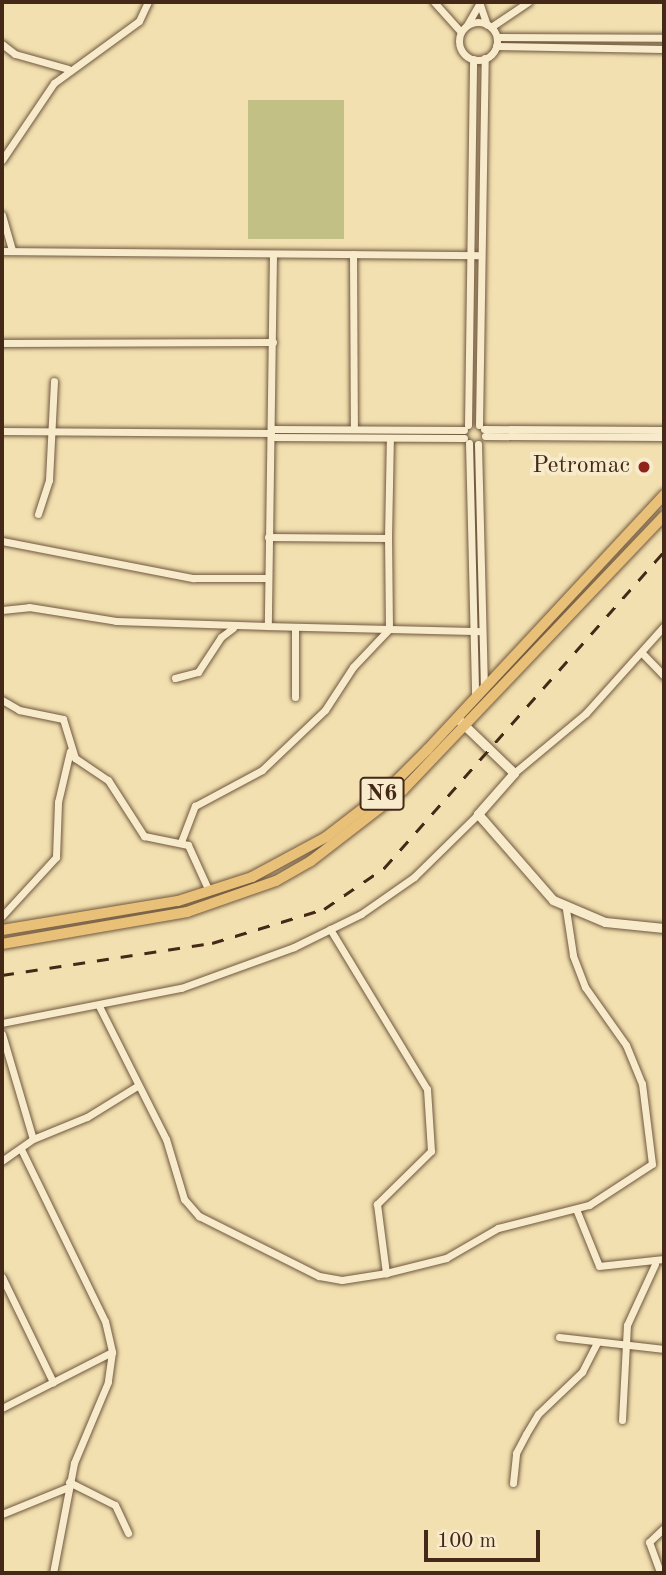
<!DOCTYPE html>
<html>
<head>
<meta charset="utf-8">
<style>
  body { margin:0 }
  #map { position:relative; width:666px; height:1575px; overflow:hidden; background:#f2e0b0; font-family:"Old Standard TT",serif }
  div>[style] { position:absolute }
  .green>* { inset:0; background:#c3c086; transform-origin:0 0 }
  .roads { filter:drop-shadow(0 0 2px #70573e) drop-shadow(0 0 2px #70573e) }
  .minor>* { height:7px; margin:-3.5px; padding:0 3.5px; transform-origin:3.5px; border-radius:3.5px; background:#f7ebcc }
  .minor>.ring { margin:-3.5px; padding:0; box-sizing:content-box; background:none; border:7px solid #f7ebcc; border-radius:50% }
  .tertiary>* { height:9px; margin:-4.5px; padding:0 4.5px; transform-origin:4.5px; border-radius:4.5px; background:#f7ebcc }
  .trunk>* { height:10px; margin:-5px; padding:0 5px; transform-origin:5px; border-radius:5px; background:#e9c078 }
  .rail>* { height:2.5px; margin-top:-1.25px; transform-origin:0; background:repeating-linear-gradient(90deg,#452918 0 12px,transparent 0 24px) }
  .dots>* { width:19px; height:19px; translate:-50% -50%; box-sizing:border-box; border:4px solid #f7ebcc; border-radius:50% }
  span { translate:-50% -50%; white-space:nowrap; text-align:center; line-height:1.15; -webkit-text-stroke:7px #f7ebcc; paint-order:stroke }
  .shield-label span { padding:2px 5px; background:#f7ebcc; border:2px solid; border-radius:5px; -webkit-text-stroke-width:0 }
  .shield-label { font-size:23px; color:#452918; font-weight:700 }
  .poi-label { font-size:24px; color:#452918 }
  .right { translate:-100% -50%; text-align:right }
  .frame { position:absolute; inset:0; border:4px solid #452918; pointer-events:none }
  .scale { position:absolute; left:424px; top:1530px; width:116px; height:32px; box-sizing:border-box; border:4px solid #452918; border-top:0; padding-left:9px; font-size:21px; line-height:24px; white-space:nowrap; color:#452918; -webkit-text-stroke:5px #f7ebcc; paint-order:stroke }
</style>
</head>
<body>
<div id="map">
  <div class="green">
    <div style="left:344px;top:100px;width:139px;height:96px;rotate:90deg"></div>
  </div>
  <div class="roads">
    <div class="minor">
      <div style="left:434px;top:2px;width:40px;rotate:48deg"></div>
      <div style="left:479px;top:2px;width:24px;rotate:71deg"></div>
      <div class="ring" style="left:459px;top:22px;width:31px;height:31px"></div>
      <div style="left:467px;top:25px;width:24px;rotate:-60deg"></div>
      <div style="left:491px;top:27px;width:45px;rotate:-34deg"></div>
      <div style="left:497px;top:37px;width:167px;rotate:0.3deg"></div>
      <div style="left:2px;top:44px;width:16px;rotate:38deg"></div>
      <div style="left:15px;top:54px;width:55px;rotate:15.8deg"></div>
      <div style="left:496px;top:46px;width:168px;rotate:1deg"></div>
      <div style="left:2px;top:160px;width:93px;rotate:-56deg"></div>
      <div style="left:54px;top:83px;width:105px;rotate:-36.1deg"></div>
      <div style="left:139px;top:21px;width:21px;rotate:-65deg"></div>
      <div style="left:2px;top:215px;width:37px;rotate:74deg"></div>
      <div style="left:2px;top:251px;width:478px;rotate:0.5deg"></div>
      <div style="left:273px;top:254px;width:372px;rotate:90.8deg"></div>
      <div style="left:268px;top:626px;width:212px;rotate:1.4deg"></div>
      <div style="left:353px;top:254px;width:175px;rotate:89.7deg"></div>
      <div style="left:2px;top:343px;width:271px;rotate:-0.2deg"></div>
      <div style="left:468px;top:425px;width:366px;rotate:-89.2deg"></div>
      <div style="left:479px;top:425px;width:367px;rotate:-89.1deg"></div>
      <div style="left:271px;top:429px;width:193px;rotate:0.3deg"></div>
      <div style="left:484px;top:429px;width:180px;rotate:0.3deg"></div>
      <div style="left:2px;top:431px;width:269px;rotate:0.4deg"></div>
      <div style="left:485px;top:436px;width:179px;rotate:0.3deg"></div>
      <div style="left:271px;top:437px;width:193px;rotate:0.3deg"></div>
      <div style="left:469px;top:443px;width:253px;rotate:88.6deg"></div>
      <div style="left:478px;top:444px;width:243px;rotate:88.6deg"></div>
      <div style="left:38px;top:514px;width:36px;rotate:-72deg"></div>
      <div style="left:49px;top:480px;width:99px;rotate:-87.1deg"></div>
      <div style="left:268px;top:537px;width:120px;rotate:0.5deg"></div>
      <div style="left:388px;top:538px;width:100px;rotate:-88.9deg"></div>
      <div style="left:2px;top:541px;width:195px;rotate:11deg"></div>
      <div style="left:193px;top:578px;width:74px"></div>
      <div style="left:2px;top:610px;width:27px;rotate:-6deg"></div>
      <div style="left:29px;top:607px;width:88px;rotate:9.1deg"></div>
      <div style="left:116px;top:621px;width:152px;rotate:1.9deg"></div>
      <div style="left:642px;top:653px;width:32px;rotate:46deg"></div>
      <div style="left:175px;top:678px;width:24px;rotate:-15deg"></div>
      <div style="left:198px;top:672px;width:42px;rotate:-56.7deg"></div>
      <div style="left:221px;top:637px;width:15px;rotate:-37deg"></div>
      <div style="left:295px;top:697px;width:69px;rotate:-90deg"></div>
      <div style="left:2px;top:700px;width:20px;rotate:30deg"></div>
      <div style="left:19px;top:710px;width:45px;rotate:11.6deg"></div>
      <div style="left:63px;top:719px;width:41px;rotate:72.9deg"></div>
      <div style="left:75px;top:758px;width:40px;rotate:34deg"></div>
      <div style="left:108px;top:780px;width:67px;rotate:57.3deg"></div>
      <div style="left:144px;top:836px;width:45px;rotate:11.6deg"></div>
      <div style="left:188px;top:845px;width:51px;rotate:65.5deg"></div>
      <div style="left:514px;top:773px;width:94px;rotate:-39.8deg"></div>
      <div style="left:586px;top:713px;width:117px;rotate:-48.1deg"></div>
      <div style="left:181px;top:842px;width:39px;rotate:-69deg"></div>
      <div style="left:195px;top:806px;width:76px;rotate:-28.2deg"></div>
      <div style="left:262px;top:770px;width:87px;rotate:-43.6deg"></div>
      <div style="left:325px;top:710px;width:51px;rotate:-56.9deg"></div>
      <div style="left:353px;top:667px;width:52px;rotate:-46.5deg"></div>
      <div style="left:389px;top:629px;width:91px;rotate:-90.6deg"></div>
      <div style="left:2px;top:916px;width:80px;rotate:-47.5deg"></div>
      <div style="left:56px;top:857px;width:55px;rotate:-87.9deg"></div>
      <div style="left:58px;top:802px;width:52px;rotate:-76.8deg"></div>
      <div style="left:330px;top:929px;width:187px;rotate:58.8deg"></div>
      <div style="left:427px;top:1089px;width:62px;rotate:86.3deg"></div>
      <div style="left:431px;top:1151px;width:76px;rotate:135.5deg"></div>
      <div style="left:377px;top:1204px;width:70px;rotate:82.6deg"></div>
      <div style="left:99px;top:1006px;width:149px;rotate:63.3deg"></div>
      <div style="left:166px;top:1139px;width:63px;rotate:73.3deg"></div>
      <div style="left:184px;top:1199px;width:23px;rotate:49deg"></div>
      <div style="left:199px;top:1216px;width:134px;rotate:26.6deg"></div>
      <div style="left:319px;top:1276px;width:23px;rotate:10deg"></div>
      <div style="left:342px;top:1280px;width:45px;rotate:-9deg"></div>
      <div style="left:386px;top:1273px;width:62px;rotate:-14deg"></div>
      <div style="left:446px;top:1258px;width:60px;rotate:-30deg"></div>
      <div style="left:498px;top:1228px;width:94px;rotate:-14.2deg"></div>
      <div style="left:589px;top:1205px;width:75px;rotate:-33.1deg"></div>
      <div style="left:652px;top:1164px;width:81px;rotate:-97.1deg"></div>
      <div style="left:642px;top:1084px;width:42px;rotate:-112.3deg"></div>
      <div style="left:626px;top:1045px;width:71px;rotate:-125.3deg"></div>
      <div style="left:585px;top:987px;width:34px;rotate:-111deg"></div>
      <div style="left:573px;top:955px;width:47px;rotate:-98.7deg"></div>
      <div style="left:2px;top:1023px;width:182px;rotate:-11.1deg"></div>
      <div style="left:181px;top:988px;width:120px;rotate:-19.9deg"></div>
      <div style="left:294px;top:947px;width:75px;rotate:-26.2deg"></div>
      <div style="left:361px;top:914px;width:65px;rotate:-34.9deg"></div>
      <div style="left:414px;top:877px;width:90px;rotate:-44.5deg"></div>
      <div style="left:2px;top:1034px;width:109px;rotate:73.6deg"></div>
      <div style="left:33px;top:1139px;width:38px;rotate:145deg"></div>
      <div style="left:33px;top:1139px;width:58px;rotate:-22.2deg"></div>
      <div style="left:87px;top:1117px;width:59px;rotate:-31.8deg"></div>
      <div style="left:21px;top:1149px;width:191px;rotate:64deg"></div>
      <div style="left:105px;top:1321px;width:32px;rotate:77deg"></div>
      <div style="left:112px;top:1352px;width:30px;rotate:98deg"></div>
      <div style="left:108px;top:1382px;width:88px;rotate:112.8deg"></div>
      <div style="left:74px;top:1463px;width:112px;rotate:100.8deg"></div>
      <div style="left:576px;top:1209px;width:61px;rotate:68deg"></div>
      <div style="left:599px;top:1266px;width:65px;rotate:-6.1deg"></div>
      <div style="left:2px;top:1277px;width:117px;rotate:64.1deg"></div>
      <div style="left:559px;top:1337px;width:106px;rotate:6.5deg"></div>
      <div style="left:2px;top:1408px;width:123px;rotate:-27deg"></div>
      <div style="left:622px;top:1420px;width:95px;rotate:-87deg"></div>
      <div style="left:627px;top:1325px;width:67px;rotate:-65.3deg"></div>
      <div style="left:69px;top:1482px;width:51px;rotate:26.6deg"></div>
      <div style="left:115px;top:1505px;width:31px;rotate:65deg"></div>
      <div style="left:513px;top:1483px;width:30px;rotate:-84deg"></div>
      <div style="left:516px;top:1453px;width:21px;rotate:-62deg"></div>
      <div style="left:526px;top:1434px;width:23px;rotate:-59deg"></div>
      <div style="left:538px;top:1414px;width:61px;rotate:-43.7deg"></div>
      <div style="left:582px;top:1372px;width:33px;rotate:-63deg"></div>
      <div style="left:2px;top:1514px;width:71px;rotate:-22.2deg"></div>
      <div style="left:660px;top:1572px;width:32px;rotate:-110deg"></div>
      <div style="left:649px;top:1542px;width:21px;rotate:-43deg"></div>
    </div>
    <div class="tertiary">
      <div style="left:460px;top:721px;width:75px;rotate:43.9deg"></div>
      <div style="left:514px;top:773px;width:55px;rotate:131.3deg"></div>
      <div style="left:478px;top:814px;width:114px;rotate:48.9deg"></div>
      <div style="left:553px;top:900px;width:56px;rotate:22.9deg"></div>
      <div style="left:605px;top:922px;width:59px;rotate:5.8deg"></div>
    </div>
    <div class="trunk">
      <div style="left:2px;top:930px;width:178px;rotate:-9.4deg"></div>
      <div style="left:178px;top:901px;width:78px;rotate:-18deg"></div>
      <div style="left:252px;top:877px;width:84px;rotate:-28.4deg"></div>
      <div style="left:326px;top:837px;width:77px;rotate:-37.6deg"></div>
      <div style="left:387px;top:790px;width:58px;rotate:-45deg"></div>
      <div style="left:428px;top:749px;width:347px;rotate:-47.1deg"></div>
      <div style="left:2px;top:944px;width:188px;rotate:-9.8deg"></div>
      <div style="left:187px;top:912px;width:94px;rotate:-19.2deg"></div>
      <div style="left:276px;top:881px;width:40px;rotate:-29.7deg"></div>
      <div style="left:311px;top:861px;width:116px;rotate:-37.7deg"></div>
      <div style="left:403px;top:790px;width:378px;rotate:-46.4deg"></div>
    </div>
  </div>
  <div class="rail">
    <div style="left:2px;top:975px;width:212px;rotate:-8.7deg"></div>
    <div style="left:212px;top:943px;width:117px;rotate:-16.9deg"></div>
    <div style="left:324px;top:909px;width:73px;rotate:-34.3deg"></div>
    <div style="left:384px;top:868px;width:422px;rotate:-48.5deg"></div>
  </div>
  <div class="dots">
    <div style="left:644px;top:467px;background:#8f2418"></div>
  </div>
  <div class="shield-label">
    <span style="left:382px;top:794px">N6</span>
  </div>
  <div class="poi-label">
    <span class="right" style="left:630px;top:467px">Petromac</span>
  </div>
  <div class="frame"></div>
  <div class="scale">100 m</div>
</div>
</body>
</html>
